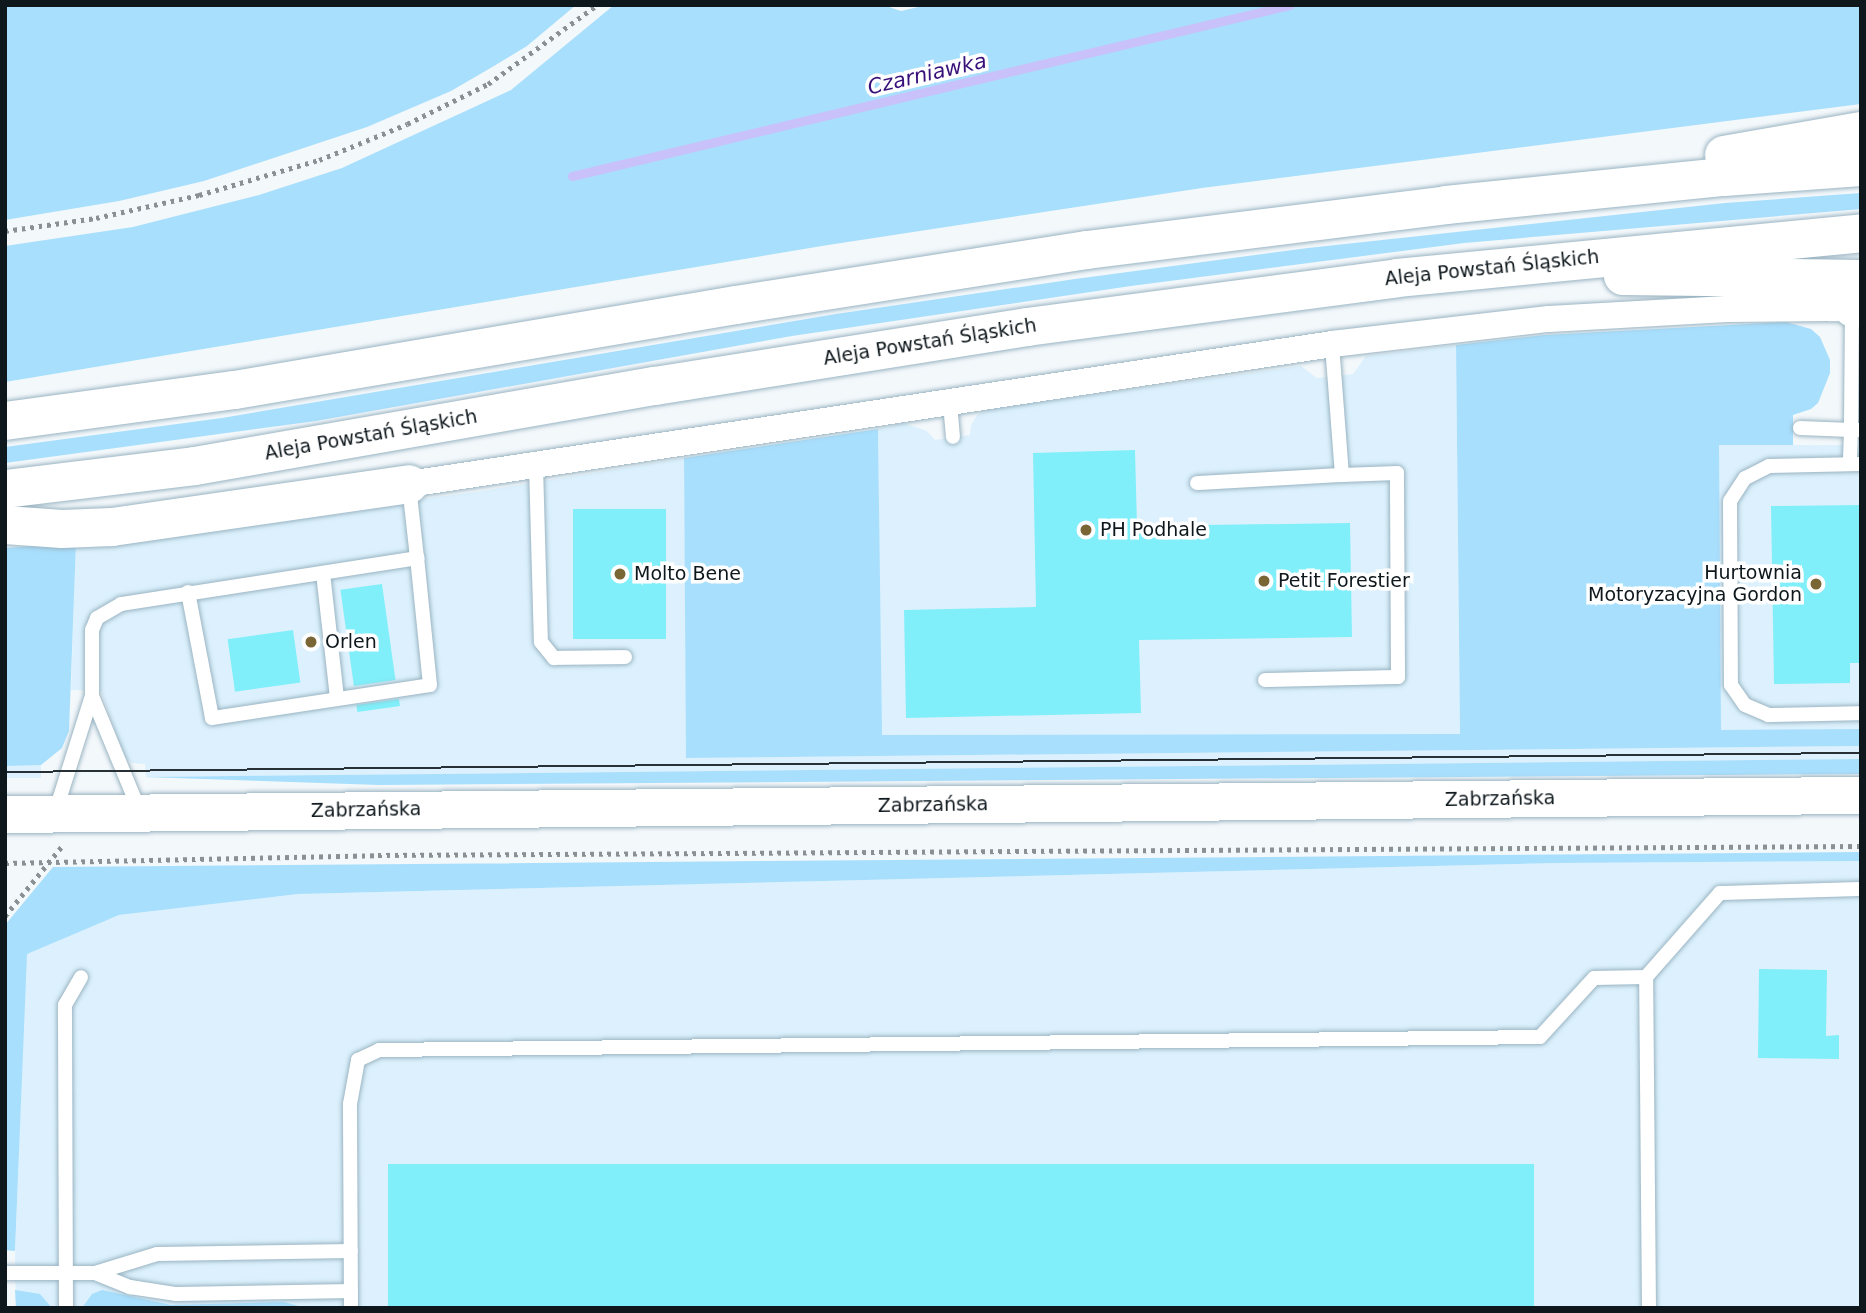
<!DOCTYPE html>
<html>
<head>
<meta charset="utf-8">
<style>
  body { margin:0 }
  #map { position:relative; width:1866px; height:1313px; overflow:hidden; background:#f3f8fb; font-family:"DejaVu Sans",sans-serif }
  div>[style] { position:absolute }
  .built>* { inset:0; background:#dcf1fd; transform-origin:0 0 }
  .green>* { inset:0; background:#a8dffd }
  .stream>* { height:9px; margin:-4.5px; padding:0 4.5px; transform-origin:4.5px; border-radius:4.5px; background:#c9c2fa }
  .building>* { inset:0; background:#80eff9; transform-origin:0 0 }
  .path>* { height:4.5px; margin-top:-2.25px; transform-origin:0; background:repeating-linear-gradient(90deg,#8a9195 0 3.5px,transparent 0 8.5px) }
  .roads { filter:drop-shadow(0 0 2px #9ab4c2) drop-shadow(0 0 2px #9ab4c2) }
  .service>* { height:14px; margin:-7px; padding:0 7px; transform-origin:7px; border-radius:7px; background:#fff }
  .minor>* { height:26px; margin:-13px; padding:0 13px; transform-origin:13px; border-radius:13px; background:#fff }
  .secondary>* { height:37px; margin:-18.5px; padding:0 18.5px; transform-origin:18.5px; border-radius:18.5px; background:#fff }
  .primary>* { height:38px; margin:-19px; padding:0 19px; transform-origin:19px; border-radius:19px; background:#fff }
  .tram>* { height:2px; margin:-1px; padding:0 1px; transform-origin:1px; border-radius:1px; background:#273035 }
  .dots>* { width:19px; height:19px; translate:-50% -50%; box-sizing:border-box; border:4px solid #fff; border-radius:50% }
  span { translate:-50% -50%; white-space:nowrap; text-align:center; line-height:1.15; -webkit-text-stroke:7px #fff; paint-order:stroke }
  .street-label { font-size:19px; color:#0e171c }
  .poi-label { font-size:19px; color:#0e171c }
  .left { translate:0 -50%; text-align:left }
  .right { translate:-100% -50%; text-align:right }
  .water-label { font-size:21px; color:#37107a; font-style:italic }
  .frame { position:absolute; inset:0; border:7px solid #0e171c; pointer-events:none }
</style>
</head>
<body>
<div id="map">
  <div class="built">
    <div style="clip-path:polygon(1456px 345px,1460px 734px,881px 735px,878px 429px,904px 423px,927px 431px,935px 440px,970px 435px,971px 425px,977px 415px,989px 409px,1301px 366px,1317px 378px,1353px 374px,1366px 356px)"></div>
    <div style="left:1719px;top:445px;width:142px;height:285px"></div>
    <div style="clip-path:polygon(684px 458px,687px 758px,1861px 746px,1861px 759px,146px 777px,145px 764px,132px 763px,124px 757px,101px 691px,71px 690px,76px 543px,476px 492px)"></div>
    <div style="left:41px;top:765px;width:13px;height:36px;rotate:90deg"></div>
    <div style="clip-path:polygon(1861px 861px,1861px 1308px,16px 1308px,15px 1258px,26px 953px,119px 915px,298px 894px,1557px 863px)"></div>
  </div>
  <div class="green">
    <div style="clip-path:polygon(5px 5px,576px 5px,527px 46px,494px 66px,451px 91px,367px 127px,204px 181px,119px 201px,5px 220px)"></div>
    <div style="clip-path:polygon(614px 5px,883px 5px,901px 11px,927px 5px,1861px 5px,1861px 104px,1202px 188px,828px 245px,5px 382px,5px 246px,133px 227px,259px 195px,342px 168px,511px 90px)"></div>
    <div style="clip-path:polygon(1861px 193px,1861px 209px,1464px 243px,1131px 286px,792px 336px,316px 421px,5px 463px,5px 447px,222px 418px,836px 314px,1075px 279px,1308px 248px,1725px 203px)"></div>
    <div style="clip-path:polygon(1786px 322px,1811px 329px,1820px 337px,1830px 360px,1830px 373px,1818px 403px,1811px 409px,1793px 415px,1793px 445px,1719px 445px,1721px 730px,1861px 729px,1861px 746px,686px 758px,684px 458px,878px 429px,882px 735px,1460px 734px,1456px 345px,1544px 335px)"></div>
    <div style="clip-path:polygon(76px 543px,69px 731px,62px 748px,41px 765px,5px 766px,5px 548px)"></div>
    <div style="clip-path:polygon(1861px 759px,1861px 774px,379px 785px,144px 777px)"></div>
    <div style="clip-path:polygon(1861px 852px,1861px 861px,1557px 863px,298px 894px,119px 915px,27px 954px,15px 1251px,5px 1250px,5px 925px,53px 867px)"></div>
    <div style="clip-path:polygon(15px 1290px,40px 1294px,52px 1308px,16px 1308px)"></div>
    <div style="clip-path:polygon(102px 1290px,171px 1305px,284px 1302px,306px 1308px,82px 1308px,92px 1294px)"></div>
  </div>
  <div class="stream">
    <div style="left:572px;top:176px;width:738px;rotate:-13.4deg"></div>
  </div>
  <div class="building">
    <div style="clip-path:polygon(1135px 450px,1137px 526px,1350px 523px,1352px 637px,1139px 640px,1141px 713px,906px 718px,904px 610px,1036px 607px,1033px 453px)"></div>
    <div style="clip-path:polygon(1861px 505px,1861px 663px,1850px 663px,1850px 683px,1774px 684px,1771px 506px)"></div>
    <div style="left:666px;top:509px;width:130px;height:93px;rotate:90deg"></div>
    <div style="left:382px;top:584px;width:97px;height:42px;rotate:82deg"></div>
    <div style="left:293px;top:630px;width:53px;height:66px;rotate:82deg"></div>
    <div style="left:399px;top:699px;width:7px;height:43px;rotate:82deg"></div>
    <div style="clip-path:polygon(1759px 969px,1827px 970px,1826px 1036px,1839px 1035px,1839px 1059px,1758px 1058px)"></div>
    <div style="left:1534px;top:1164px;width:144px;height:1146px;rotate:90deg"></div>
  </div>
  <div class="path">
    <div style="left:5px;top:231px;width:92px;rotate:-8.1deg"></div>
    <div style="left:96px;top:218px;width:106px;rotate:-12.6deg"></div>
    <div style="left:199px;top:195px;width:125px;rotate:-16.3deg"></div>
    <div style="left:319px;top:160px;width:95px;rotate:-22.2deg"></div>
    <div style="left:407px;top:124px;width:90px;rotate:-26.3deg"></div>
    <div style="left:488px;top:84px;width:135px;rotate:-35.9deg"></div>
    <div style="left:5px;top:863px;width:373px;rotate:-1.2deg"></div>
    <div style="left:378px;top:855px;width:1483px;rotate:-0.35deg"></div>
    <div style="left:5px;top:916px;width:90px;rotate:-50.8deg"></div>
  </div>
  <div class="roads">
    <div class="service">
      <div style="left:1852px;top:309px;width:121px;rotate:90.5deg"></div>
      <div style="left:1851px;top:430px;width:10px"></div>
      <div style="left:950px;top:403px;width:34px;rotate:85deg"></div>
      <div style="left:1800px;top:428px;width:51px;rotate:2.2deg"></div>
      <div style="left:1851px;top:430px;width:34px;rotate:92deg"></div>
      <div style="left:1861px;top:464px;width:92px;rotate:178.8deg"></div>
      <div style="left:1769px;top:466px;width:27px;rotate:153deg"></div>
      <div style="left:1745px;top:478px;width:27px;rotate:123deg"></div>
      <div style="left:1730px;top:501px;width:184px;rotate:89.7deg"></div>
      <div style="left:1731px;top:685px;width:24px;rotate:55deg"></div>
      <div style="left:1745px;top:705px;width:25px;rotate:23deg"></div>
      <div style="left:1768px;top:715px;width:93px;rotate:-1.2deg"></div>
      <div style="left:536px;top:466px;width:176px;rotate:88.4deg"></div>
      <div style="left:541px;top:642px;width:21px;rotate:51deg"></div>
      <div style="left:554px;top:658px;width:71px;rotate:-0.8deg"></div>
      <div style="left:1197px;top:483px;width:145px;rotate:-3.2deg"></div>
      <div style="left:1342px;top:475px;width:131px;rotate:-94.4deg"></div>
      <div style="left:323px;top:573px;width:126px;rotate:83.6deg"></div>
      <div style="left:188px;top:592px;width:128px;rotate:79.2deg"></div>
      <div style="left:212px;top:718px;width:220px;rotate:-8.6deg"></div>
      <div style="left:430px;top:685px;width:128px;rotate:-95.8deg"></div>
      <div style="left:1265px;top:680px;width:133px;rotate:-1.3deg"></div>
      <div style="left:1398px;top:677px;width:204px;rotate:-90.3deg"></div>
      <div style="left:1397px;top:473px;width:55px;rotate:177.9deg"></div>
      <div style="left:92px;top:696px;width:126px;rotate:67.5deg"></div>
      <div style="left:55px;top:813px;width:123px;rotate:-72.5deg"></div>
      <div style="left:92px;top:696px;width:66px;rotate:-90deg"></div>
      <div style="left:92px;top:630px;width:13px;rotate:-67deg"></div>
      <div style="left:97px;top:618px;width:28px;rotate:-30deg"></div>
      <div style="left:121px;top:604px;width:300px;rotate:-8.8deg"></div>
      <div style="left:417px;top:558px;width:73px;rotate:-96.3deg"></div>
      <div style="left:5px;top:1273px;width:90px"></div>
      <div style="left:95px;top:1273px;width:38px;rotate:22deg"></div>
      <div style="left:130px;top:1287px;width:47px;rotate:8.7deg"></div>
      <div style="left:176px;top:1294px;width:175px;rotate:-1deg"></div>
      <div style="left:95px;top:1273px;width:65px;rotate:-17deg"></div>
      <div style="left:157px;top:1254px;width:194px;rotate:-0.9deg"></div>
      <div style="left:66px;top:1308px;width:303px;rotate:-90.2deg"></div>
      <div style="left:65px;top:1005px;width:32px;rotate:-60deg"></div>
      <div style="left:351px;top:1308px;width:204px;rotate:-90.3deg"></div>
      <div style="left:350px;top:1104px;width:45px;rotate:-79.7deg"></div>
      <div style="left:358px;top:1060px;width:23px;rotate:-25deg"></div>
      <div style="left:379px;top:1050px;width:1161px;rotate:-0.64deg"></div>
      <div style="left:1540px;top:1037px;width:80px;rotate:-47.5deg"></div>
      <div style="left:1594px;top:978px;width:52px;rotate:-1.1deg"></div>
      <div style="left:1649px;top:1308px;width:331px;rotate:-90.5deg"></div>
      <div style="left:1646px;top:977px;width:112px;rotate:-48.6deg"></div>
      <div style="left:1720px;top:893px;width:141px;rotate:-1.6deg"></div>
    </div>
    <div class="minor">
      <div style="left:409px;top:484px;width:934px;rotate:-8.62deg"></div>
      <div style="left:1332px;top:344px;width:218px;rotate:-6.6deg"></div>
      <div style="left:1549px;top:319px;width:178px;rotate:-3.2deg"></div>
      <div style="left:1727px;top:309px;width:125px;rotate:-0.5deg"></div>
    </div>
    <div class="secondary">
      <div style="left:1852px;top:308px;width:9px"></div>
      <div style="left:5px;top:814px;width:1856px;rotate:-0.59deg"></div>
    </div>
    <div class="primary">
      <div style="left:1724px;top:155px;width:139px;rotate:-9.9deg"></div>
      <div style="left:1623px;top:276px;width:238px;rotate:0.7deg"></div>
      <div style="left:5px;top:421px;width:232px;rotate:-7.7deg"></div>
      <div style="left:235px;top:390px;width:508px;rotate:-9.63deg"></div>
      <div style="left:736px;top:305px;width:355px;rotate:-8.9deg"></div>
      <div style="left:1087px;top:250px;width:362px;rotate:-7.1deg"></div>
      <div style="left:1446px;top:205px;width:279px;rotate:-5.8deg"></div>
      <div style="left:1724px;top:177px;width:137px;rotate:-4.2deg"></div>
      <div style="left:5px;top:489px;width:191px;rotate:-6.9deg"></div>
      <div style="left:195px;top:466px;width:467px;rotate:-9.9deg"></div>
      <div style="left:655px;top:386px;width:377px;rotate:-9deg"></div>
      <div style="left:1027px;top:327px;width:373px;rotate:-7.5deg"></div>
      <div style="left:1397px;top:278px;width:466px;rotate:-5.5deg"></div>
      <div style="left:5px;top:525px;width:57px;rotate:4deg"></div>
      <div style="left:62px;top:529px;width:50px;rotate:-2.3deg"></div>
      <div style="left:112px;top:527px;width:300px;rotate:-8.2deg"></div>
    </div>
  </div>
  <div class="tram">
    <div style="left:5px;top:772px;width:1856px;rotate:-0.59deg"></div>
  </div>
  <div class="dots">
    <div style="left:1086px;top:530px;background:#7a6535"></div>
    <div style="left:620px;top:574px;background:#7a6535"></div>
    <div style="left:1264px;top:581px;background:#7a6535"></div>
    <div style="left:1816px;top:584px;background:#7a6535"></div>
    <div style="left:311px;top:642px;background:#7a6535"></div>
  </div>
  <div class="street-label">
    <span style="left:1492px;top:268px;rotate:-6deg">Aleja Powstań Śląskich</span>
    <span style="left:930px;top:342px;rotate:-9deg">Aleja Powstań Śląskich</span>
    <span style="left:371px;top:435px;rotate:-10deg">Aleja Powstań Śląskich</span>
    <span style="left:1500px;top:799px;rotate:-1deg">Zabrzańska</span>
    <span style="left:933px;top:805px;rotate:-1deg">Zabrzańska</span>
    <span style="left:366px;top:810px;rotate:-1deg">Zabrzańska</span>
  </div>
  <div class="poi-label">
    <span class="left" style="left:1100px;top:530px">PH Podhale</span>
    <span class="right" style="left:1802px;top:584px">Hurtownia<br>Motoryzacyjna Gordon</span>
    <span class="left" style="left:634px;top:574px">Molto Bene</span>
    <span class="left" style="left:1278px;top:581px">Petit Forestier</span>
    <span class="left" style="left:325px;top:642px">Orlen</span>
  </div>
  <div class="water-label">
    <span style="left:927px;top:74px;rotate:-13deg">Czarniawka</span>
  </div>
  <div class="frame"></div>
</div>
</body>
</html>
